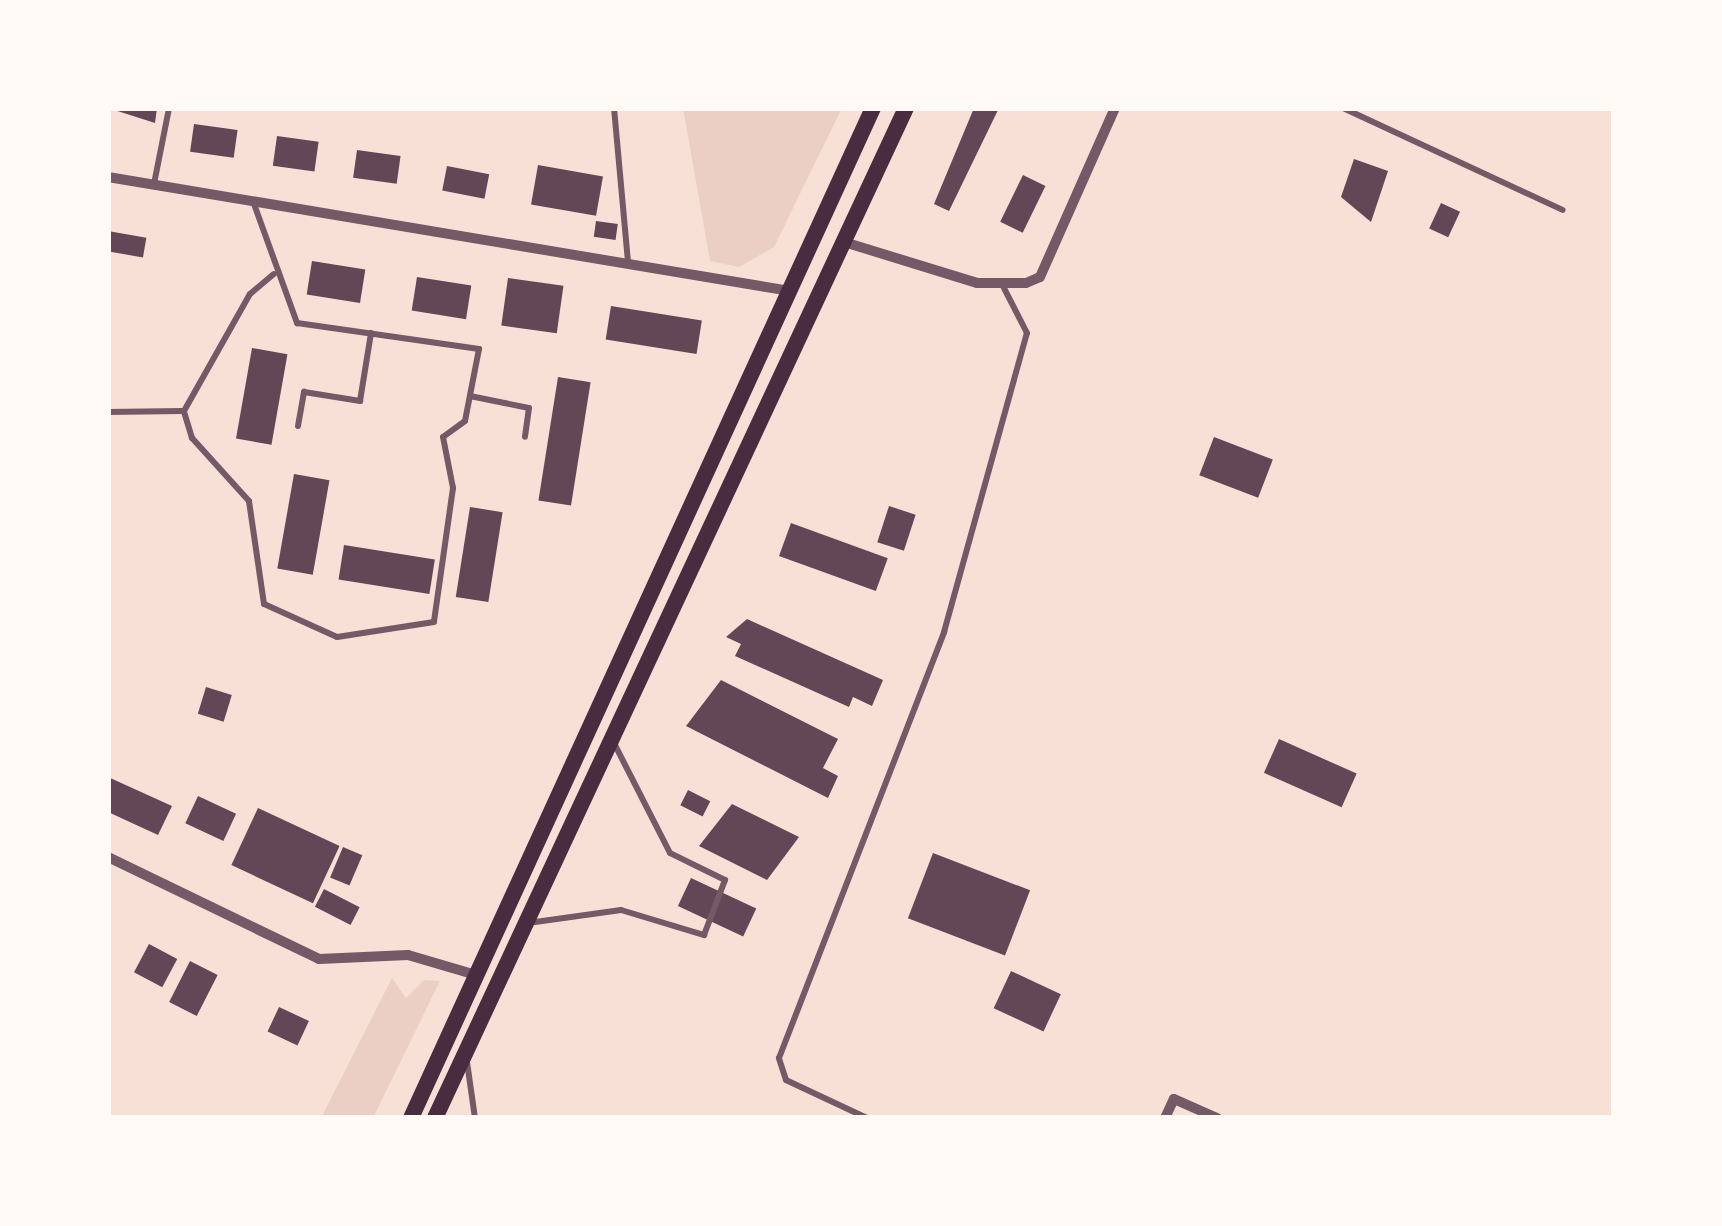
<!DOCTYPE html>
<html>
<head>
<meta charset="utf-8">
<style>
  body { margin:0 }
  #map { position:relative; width:1722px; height:1226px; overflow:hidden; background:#f7e1d7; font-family:Montserrat,sans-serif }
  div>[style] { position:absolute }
  .green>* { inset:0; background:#ebcfc5 }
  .building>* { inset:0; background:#644757; transform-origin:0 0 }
  .service>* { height:6px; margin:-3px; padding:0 3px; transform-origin:3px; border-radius:3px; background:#755966 }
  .minor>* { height:10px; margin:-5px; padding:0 5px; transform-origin:5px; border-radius:5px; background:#755966 }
  .primary>* { height:16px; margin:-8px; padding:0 8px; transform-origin:8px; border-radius:8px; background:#4a2c40 }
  span { translate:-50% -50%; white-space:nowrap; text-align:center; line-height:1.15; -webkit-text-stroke:12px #fffaf5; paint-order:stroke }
  .frame { position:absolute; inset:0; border:111px solid #fffaf5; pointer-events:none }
</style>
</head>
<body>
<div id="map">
  <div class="green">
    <div style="clip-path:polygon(683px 108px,842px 108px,774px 247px,739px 267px,710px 261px)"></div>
    <div style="clip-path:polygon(392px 978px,406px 998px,424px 980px,440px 981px,373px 1118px,321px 1118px)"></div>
  </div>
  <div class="building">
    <div style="clip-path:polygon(108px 108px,157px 108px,155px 123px)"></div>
    <div style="clip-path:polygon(974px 108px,999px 108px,949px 211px,934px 204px)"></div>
    <div style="left:194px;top:124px;width:44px;height:28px;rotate:8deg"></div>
    <div style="left:277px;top:136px;width:42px;height:30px;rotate:8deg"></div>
    <div style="left:357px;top:150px;width:44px;height:28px;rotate:8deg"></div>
    <div style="clip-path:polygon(1354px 159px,1388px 171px,1371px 222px,1341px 197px)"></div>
    <div style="left:538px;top:165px;width:66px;height:40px;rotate:10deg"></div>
    <div style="left:447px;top:166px;width:43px;height:25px;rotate:11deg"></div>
    <div style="left:1023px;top:175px;width:25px;height:52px;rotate:26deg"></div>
    <div style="left:1441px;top:203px;width:21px;height:28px;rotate:25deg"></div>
    <div style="left:596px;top:221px;width:22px;height:16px;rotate:8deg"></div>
    <div style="left:108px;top:231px;width:39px;height:20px;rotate:10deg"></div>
    <div style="left:312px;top:261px;width:54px;height:34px;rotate:9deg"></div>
    <div style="left:417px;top:277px;width:55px;height:34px;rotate:9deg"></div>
    <div style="left:508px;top:278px;width:56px;height:48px;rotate:8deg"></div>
    <div style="left:611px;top:306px;width:92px;height:34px;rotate:9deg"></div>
    <div style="left:252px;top:348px;width:36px;height:92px;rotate:10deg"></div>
    <div style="left:558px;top:377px;width:33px;height:125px;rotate:9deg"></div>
    <div style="left:1214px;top:437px;width:63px;height:41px;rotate:21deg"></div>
    <div style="left:294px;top:474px;width:36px;height:96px;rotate:10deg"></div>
    <div style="left:889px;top:506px;width:28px;height:38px;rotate:18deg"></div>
    <div style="left:470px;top:507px;width:33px;height:91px;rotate:9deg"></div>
    <div style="left:791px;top:523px;width:103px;height:35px;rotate:20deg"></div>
    <div style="left:344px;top:545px;width:92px;height:35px;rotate:9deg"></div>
    <div style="clip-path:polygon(747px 619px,883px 680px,872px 706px,853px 697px,849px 707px,735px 656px,741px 644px,726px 637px)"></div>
    <div style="clip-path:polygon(721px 680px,838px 739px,823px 768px,838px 776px,828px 798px,686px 726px)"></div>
    <div style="left:206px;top:687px;width:27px;height:28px;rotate:17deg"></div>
    <div style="left:1279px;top:739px;width:85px;height:37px;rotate:24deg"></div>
    <div style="clip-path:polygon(108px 777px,172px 806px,158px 835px,108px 812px)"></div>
    <div style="left:688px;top:790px;width:25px;height:17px;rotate:27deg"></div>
    <div style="left:198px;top:796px;width:42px;height:30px;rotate:25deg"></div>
    <div style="clip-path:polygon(732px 804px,799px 837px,767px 880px,699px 846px)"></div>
    <div style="left:258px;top:808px;width:90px;height:63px;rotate:25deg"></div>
    <div style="left:343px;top:847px;width:21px;height:33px;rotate:23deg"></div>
    <div style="left:933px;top:853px;width:104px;height:70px;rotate:21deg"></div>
    <div style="left:691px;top:878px;width:72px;height:31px;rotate:25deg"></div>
    <div style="left:324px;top:889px;width:40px;height:20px;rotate:27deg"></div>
    <div style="left:149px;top:944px;width:32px;height:32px;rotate:28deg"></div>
    <div style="left:190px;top:961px;width:31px;height:46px;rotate:27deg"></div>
    <div style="left:1011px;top:971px;width:55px;height:41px;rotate:25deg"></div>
    <div style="left:279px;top:1007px;width:33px;height:27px;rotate:25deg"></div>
  </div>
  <div class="service">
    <div style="left:614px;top:108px;width:156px;rotate:84.8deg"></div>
    <div style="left:1343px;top:108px;width:242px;rotate:24.9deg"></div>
    <div style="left:154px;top:184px;width:77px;rotate:-78.8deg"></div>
    <div style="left:254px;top:204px;width:127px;rotate:70.1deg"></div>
    <div style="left:297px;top:323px;width:184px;rotate:8.1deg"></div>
    <div style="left:479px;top:349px;width:73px;rotate:101deg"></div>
    <div style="left:465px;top:421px;width:27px;rotate:144deg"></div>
    <div style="left:443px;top:437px;width:52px;rotate:78.9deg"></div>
    <div style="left:453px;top:488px;width:135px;rotate:98.1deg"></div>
    <div style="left:434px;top:622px;width:98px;rotate:171.2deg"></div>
    <div style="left:337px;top:637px;width:80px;rotate:-155.7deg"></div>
    <div style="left:264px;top:604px;width:104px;rotate:-98.3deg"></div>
    <div style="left:249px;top:501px;width:85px;rotate:-132.1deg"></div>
    <div style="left:192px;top:438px;width:28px;rotate:-107deg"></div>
    <div style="left:184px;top:411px;width:134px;rotate:-60.6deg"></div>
    <div style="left:250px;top:294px;width:31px;rotate:-40deg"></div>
    <div style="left:470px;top:396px;width:60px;rotate:11.5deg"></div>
    <div style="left:529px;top:408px;width:29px;rotate:98deg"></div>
    <div style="left:108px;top:412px;width:74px;rotate:-0.8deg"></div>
    <div style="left:298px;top:426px;width:35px;rotate:-80deg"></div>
    <div style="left:304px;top:392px;width:57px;rotate:9.1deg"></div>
    <div style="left:360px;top:401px;width:69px;rotate:-80.8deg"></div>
    <div style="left:528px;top:923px;width:94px;rotate:-8deg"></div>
    <div style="left:621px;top:910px;width:87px;rotate:16.8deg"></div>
    <div style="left:704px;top:935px;width:59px;rotate:-69.1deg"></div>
    <div style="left:725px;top:880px;width:61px;rotate:-153.9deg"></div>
    <div style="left:670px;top:853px;width:121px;rotate:-117deg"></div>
    <div style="left:467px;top:1062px;width:57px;rotate:81.9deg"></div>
    <div style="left:867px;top:1118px;width:89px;rotate:-154.9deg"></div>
    <div style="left:786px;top:1080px;width:23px;rotate:-108deg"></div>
    <div style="left:779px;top:1058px;width:457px;rotate:-68.8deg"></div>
    <div style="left:944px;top:632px;width:310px;rotate:-74.5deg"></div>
    <div style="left:1027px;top:333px;width:51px;rotate:-117.1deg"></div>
  </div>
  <div class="minor">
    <div style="left:108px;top:177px;width:685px;rotate:9.49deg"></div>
    <div style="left:844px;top:242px;width:139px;rotate:17.1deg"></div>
    <div style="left:977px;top:283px;width:49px"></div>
    <div style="left:1026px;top:283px;width:15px;rotate:-23deg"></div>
    <div style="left:1040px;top:277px;width:185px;rotate:-66.1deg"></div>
    <div style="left:108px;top:857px;width:234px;rotate:25.8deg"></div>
    <div style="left:319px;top:959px;width:89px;rotate:-2.6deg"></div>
    <div style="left:408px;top:955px;width:71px;rotate:16.4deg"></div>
    <div style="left:1165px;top:1118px;width:21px;rotate:-65deg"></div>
    <div style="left:1174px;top:1099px;width:47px;rotate:23.8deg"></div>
  </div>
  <div class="primary">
    <div style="left:411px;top:1118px;width:1111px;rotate:-65.42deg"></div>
    <div style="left:435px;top:1118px;width:1114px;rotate:-65deg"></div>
  </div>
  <div class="frame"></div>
</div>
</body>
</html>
